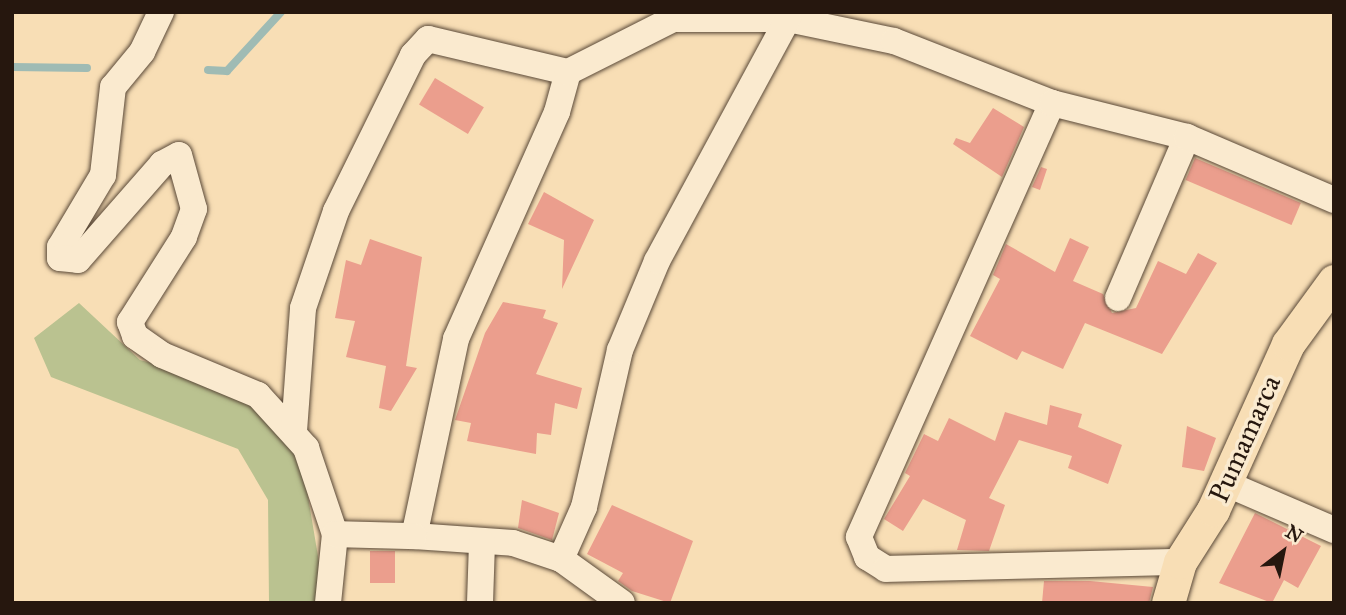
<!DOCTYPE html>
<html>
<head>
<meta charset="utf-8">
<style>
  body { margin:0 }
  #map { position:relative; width:1346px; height:615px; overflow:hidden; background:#f8deb5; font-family:"IM FELL Great Primer",serif }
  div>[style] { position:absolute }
  .green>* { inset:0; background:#bac290 }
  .stream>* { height:8px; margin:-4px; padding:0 4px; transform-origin:4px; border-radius:4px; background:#9fbbb4 }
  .building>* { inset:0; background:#eb9e8d; transform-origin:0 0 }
  .roads { filter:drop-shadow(0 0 2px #5a4938) drop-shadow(0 0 2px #5a4938) }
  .minor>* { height:26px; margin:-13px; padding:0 13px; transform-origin:13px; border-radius:13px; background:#faeacf }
  .major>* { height:33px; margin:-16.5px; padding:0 16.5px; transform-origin:16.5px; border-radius:16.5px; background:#f8deb5 }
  span { translate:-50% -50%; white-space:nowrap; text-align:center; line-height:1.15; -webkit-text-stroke:7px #faeacf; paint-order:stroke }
  .street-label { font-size:28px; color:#26170e }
  .frame { position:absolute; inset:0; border:14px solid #26170e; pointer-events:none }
  .north { position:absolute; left:1248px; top:517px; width:70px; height:70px; -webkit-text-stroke:5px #faeacf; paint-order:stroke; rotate:32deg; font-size:19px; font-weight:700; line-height:28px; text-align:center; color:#26170e }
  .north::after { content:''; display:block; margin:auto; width:24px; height:32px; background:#26170e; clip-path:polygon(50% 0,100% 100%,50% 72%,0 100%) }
</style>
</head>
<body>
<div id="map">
  <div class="green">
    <div style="clip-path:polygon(79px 303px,140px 360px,192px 374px,257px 406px,285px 435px,304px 473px,321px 574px,316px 603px,269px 603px,268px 500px,238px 449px,51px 377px,34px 338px)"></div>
  </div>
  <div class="stream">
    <div style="left:12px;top:67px;width:75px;rotate:0.8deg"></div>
    <div style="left:208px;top:70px;width:19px;rotate:3deg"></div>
    <div style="left:227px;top:71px;width:80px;rotate:-47.5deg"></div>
  </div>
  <div class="building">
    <div style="left:435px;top:78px;width:57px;height:31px;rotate:31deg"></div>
    <div style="clip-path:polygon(993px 108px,1024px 127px,1002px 177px,953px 144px,956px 138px,970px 143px)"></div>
    <div style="left:1195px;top:158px;width:115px;height:24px;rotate:23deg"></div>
    <div style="clip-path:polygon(1041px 167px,1047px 169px,1040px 190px,1032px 187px)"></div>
    <div style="clip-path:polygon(544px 192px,594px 220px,562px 289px,564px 240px,528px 224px)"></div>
    <div style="clip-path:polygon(1070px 238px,1089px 247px,1073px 281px,1103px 294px,1112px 313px,1136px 308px,1158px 261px,1186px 274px,1198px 253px,1217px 263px,1162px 354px,1085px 323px,1063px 369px,1022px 351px,1017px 360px,970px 336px,1000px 279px,993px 275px,1006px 244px,1055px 272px)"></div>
    <div style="clip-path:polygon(370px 239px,422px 257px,406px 366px,417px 368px,391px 411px,379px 408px,386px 366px,346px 357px,355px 321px,335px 318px,346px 260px,361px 265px)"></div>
    <div style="clip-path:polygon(503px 302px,546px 310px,543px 318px,558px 323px,536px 374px,582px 388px,577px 409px,555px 403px,551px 435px,537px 433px,536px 454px,467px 441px,471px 423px,455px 420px,485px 333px)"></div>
    <div style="clip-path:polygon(1050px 405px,1082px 414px,1078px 427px,1122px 445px,1108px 484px,1068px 468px,1072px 456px,1019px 440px,989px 498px,1005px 505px,989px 551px,957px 550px,966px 520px,923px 499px,903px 531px,884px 519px,910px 476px,905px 473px,924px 434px,938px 441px,949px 418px,995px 441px,1005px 412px,1047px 425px)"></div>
    <div style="clip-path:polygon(1187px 426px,1216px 438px,1204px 471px,1182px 467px)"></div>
    <div style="clip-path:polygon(522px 500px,559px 513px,552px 540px,518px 528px)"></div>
    <div style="clip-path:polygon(612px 505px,693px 541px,670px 603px,632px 591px,618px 581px,623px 573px,587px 554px)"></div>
    <div style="clip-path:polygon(1255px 513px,1321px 546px,1298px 588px,1284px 580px,1272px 603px,1219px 583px)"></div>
    <div style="left:370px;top:551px;width:25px;height:32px"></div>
    <div style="clip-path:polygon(1044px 581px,1090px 581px,1153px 587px,1149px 603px,1042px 603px)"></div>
  </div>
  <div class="roads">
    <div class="minor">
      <div style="left:161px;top:12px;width:44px;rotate:115.4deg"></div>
      <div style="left:142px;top:52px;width:45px;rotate:129.6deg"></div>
      <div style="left:113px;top:87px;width:89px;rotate:96.5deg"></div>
      <div style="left:103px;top:175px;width:84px;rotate:120.8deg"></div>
      <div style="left:60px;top:247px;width:11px;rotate:90deg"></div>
      <div style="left:60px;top:258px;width:18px;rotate:6deg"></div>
      <div style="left:78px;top:260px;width:128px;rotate:-48.8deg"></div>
      <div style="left:162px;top:164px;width:19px;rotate:-28deg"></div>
      <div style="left:179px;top:155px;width:56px;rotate:74.5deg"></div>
      <div style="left:194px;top:209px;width:30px;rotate:110deg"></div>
      <div style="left:184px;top:237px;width:101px;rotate:122.4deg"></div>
      <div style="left:130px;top:322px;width:15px;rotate:70deg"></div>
      <div style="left:135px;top:336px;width:33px;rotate:35deg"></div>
      <div style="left:162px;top:355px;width:104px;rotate:22.6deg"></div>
      <div style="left:258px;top:395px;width:72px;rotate:47.8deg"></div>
      <div style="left:306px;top:448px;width:91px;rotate:71.4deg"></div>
      <div style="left:335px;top:534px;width:69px;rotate:95.8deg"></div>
      <div style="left:568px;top:72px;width:41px;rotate:105.4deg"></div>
      <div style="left:557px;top:112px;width:248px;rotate:114deg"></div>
      <div style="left:456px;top:339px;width:201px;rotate:102deg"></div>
      <div style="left:414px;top:536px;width:99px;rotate:4deg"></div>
      <div style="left:513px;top:543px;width:51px;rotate:18.4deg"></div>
      <div style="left:561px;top:559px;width:75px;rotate:35.8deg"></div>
      <div style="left:1052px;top:103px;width:475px;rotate:114deg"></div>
      <div style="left:859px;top:537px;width:22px;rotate:68deg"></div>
      <div style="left:867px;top:557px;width:22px;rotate:32deg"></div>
      <div style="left:886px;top:569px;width:294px;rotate:-1.4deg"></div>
      <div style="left:1118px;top:298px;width:175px;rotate:-66.8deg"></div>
      <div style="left:294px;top:431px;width:123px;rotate:-85.8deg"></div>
      <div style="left:303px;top:308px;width:102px;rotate:-71.2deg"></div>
      <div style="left:336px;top:211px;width:174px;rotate:-63.7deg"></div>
      <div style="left:413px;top:55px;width:22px;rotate:-47deg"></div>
      <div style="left:428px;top:39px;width:144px;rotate:13.3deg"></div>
      <div style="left:568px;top:72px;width:118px;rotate:-26.8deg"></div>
      <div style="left:673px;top:19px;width:115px"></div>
      <div style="left:788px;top:19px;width:108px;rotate:11.7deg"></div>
      <div style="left:894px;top:41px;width:170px;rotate:21.4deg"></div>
      <div style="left:1052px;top:103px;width:139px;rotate:14.1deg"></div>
      <div style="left:1187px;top:137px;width:160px;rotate:23.2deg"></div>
      <div style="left:1225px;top:483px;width:119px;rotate:23.3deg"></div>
      <div style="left:335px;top:534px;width:79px;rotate:1.5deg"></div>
      <div style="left:561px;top:559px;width:57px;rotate:-66.1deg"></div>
      <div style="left:584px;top:507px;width:161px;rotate:-77.1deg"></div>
      <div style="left:620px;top:350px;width:96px;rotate:-67.4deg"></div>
      <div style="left:657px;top:261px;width:275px;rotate:-61.6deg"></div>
      <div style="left:480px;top:603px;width:61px;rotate:-88.1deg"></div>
    </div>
    <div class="major">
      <div style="left:1168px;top:603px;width:43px;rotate:-73.7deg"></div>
      <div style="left:1180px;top:562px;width:62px;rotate:-57.6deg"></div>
      <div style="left:1213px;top:510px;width:182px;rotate:-65.7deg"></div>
      <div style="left:1288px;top:344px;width:78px;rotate:-53.9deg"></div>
    </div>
  </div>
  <div class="street-label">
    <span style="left:1245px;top:439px;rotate:-66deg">Pumamarca</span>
  </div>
  <div class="frame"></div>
  <div class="north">N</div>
</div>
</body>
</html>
